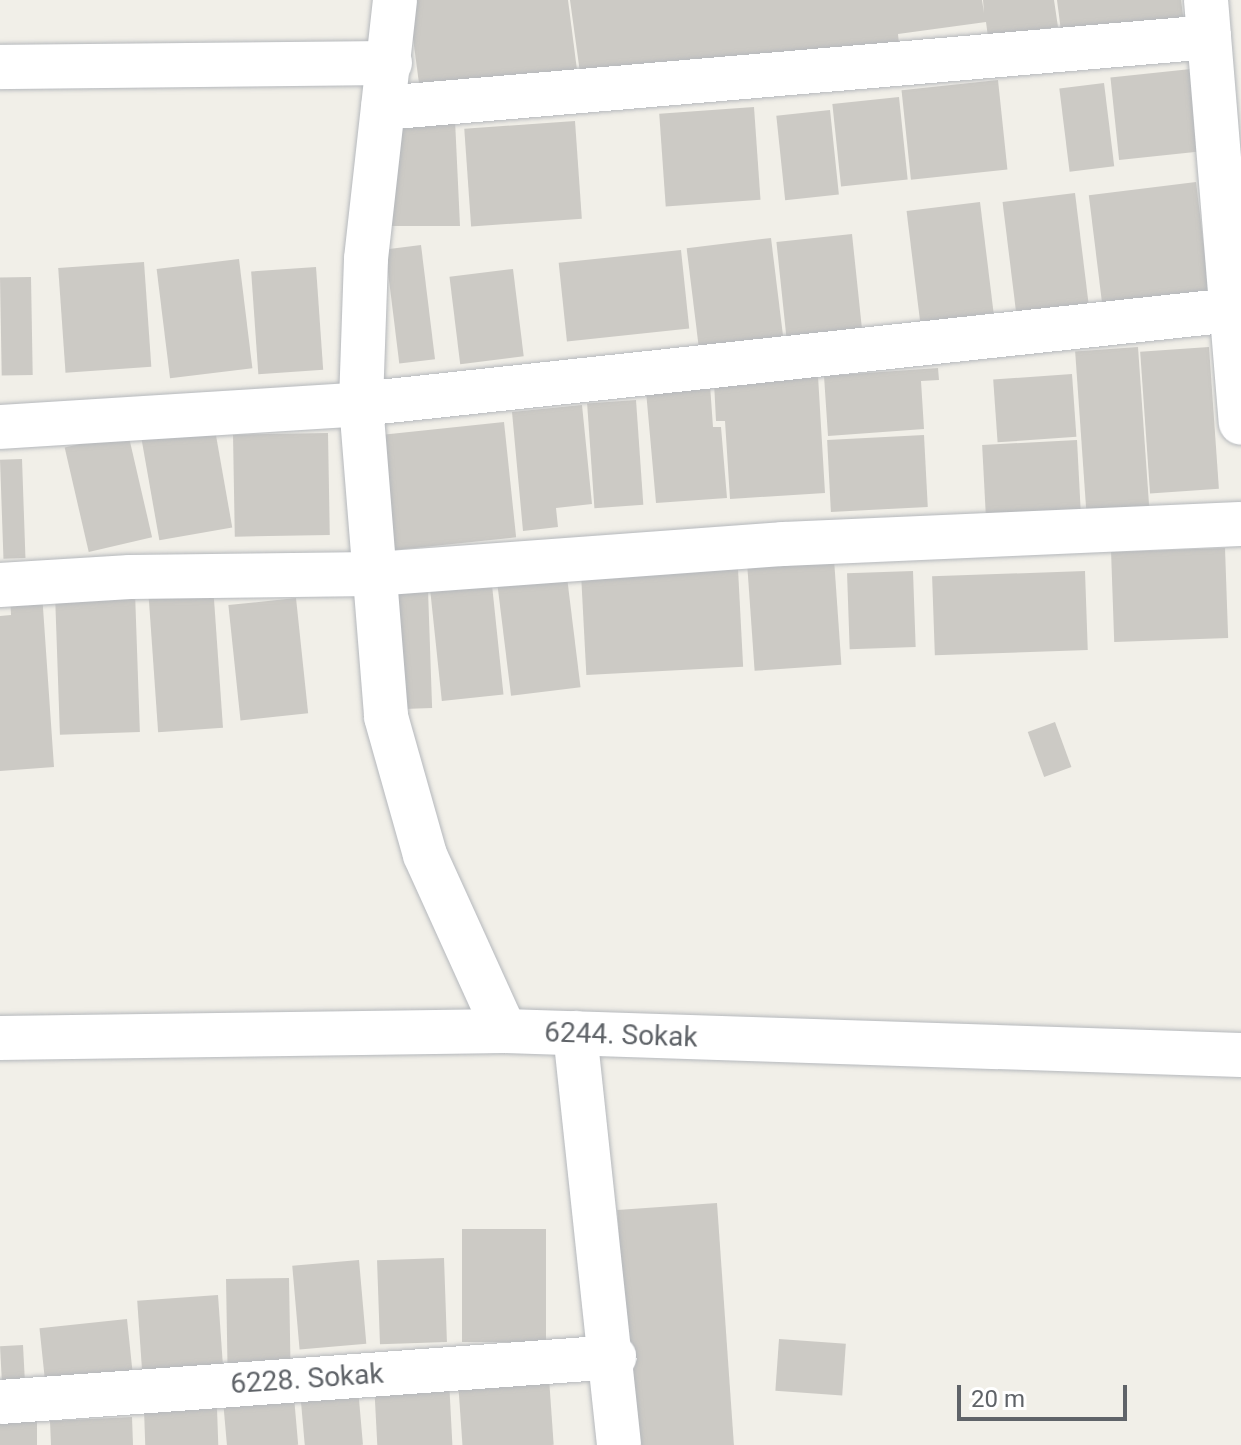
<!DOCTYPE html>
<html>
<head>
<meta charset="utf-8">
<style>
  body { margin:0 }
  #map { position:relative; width:1241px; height:1445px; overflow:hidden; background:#f1efe8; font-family:Roboto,sans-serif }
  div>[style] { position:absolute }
  .building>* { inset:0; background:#cccac5; transform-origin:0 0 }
  .roads { filter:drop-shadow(0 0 2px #b5b8bc) drop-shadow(0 0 2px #b5b8bc) }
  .street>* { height:44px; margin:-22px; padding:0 22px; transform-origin:22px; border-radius:22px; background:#fff }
  .secondary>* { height:44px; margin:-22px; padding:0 22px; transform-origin:22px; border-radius:22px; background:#fff }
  span { translate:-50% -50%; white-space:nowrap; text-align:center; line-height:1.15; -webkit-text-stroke:6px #fff; paint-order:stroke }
  .street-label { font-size:28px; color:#5f6368 }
  .scale { position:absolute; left:957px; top:1385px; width:170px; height:36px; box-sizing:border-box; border:4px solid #5f6368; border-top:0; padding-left:10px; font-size:24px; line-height:28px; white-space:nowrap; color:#5f6368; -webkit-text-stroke:6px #fff; paint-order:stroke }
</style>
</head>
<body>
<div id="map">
  <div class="building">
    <div style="clip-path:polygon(408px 0,568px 0,577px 70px,420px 91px)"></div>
    <div style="clip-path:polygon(570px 0,982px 0,984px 13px,983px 0,1054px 0,1058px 27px,988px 37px,986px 22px,898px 34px,899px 44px,581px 80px)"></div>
    <div style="clip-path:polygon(1057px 0,1181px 0,1184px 23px,1062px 39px)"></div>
    <div style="left:1191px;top:69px;width:83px;height:81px;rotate:84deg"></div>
    <div style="left:998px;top:80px;width:90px;height:97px;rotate:84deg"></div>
    <div style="left:1104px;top:83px;width:84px;height:45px;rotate:83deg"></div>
    <div style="left:899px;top:97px;width:83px;height:67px;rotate:84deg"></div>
    <div style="left:754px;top:107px;width:93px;height:95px;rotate:86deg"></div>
    <div style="left:830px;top:110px;width:85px;height:54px;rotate:84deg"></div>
    <div style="clip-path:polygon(455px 120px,460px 226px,376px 226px,391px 124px)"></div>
    <div style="left:575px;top:121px;width:98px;height:111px;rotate:86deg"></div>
    <div style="left:1196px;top:182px;width:111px;height:108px;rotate:83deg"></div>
    <div style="left:1075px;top:193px;width:111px;height:73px;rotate:83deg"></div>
    <div style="left:980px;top:202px;width:112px;height:74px;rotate:83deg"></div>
    <div style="left:852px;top:234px;width:95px;height:76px;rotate:84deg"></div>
    <div style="left:771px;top:238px;width:99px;height:85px;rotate:83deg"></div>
    <div style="left:421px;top:245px;width:115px;height:36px;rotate:83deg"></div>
    <div style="left:681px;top:250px;width:79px;height:123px;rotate:84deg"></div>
    <div style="left:239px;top:259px;width:110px;height:83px;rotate:83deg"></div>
    <div style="left:144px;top:262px;width:105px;height:86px;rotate:86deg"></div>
    <div style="left:316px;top:267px;width:103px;height:65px;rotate:86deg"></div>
    <div style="left:513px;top:269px;width:88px;height:64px;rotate:83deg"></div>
    <div style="left:31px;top:277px;width:98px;height:31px;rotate:89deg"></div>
    <div style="left:1138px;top:347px;width:161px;height:63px;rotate:86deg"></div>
    <div style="left:1209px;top:347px;width:142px;height:69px;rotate:86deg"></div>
    <div style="clip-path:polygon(938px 368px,939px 380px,921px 381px,924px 429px,828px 436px,824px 376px)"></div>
    <div style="left:1072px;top:374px;width:63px;height:79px;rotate:86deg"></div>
    <div style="clip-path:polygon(818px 376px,825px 493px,730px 499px,725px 421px,716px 421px,714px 382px)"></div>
    <div style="clip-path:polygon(710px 385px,713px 427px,721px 427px,727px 498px,656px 503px,646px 391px)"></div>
    <div style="left:636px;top:400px;width:105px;height:49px;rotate:86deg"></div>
    <div style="clip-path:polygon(582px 405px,592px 504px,556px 508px,558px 527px,523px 531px,512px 412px)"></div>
    <div style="left:504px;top:422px;width:116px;height:129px;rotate:84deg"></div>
    <div style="left:214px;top:424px;width:105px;height:74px;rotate:80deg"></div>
    <div style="left:128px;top:433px;width:107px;height:65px;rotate:77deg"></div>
    <div style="left:328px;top:433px;width:102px;height:95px;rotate:89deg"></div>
    <div style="left:924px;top:435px;width:72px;height:97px;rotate:87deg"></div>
    <div style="left:1077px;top:440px;width:72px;height:95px;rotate:87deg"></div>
    <div style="left:22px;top:459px;width:99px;height:22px;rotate:88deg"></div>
    <div style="left:1225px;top:548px;width:90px;height:114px;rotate:88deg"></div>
    <div style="left:834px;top:559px;width:106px;height:87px;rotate:86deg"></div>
    <div style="left:738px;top:569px;width:98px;height:157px;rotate:87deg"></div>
    <div style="left:913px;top:571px;width:76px;height:66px;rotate:88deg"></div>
    <div style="left:1085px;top:571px;width:79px;height:153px;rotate:88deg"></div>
    <div style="left:567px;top:577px;width:111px;height:70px;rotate:83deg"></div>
    <div style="left:213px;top:585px;width:143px;height:65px;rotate:86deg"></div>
    <div style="left:492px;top:585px;width:110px;height:62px;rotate:84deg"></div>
    <div style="left:428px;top:590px;width:118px;height:43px;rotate:88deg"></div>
    <div style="left:135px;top:592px;width:140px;height:80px;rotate:88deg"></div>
    <div style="clip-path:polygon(42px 593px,54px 767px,0 771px,0 616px,11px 615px,10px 595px)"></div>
    <div style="left:296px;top:598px;width:116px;height:68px;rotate:84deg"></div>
    <div style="left:1055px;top:722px;width:48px;height:29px;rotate:70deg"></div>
    <div style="left:717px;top:1203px;width:243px;height:100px;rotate:86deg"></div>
    <div style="left:462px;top:1229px;width:84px;height:113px"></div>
    <div style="left:444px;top:1258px;width:84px;height:67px;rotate:88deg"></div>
    <div style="left:359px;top:1260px;width:84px;height:67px;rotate:85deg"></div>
    <div style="left:289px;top:1278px;width:90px;height:63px;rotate:89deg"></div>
    <div style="left:218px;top:1295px;width:79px;height:81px;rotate:86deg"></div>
    <div style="left:127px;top:1319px;width:60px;height:88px;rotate:84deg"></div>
    <div style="left:779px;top:1339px;width:67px;height:52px;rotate:4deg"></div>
    <div style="left:23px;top:1345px;width:41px;height:23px;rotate:87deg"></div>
    <div style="left:549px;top:1378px;width:67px;height:91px;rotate:86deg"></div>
    <div style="left:449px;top:1380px;width:65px;height:75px;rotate:87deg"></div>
    <div style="left:358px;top:1388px;width:57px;height:58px;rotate:85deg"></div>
    <div style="left:294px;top:1397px;width:48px;height:71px;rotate:85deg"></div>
    <div style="left:217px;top:1408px;width:37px;height:73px;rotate:88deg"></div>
    <div style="clip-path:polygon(132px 1417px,133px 1445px,51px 1445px,50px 1421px)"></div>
    <div style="left:37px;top:1420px;width:25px;height:37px;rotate:90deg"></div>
  </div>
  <div class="roads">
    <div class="street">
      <div style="left:395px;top:0;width:261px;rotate:96.4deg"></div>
      <div style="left:366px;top:259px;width:145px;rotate:92deg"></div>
      <div style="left:361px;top:404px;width:314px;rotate:85.4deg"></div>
      <div style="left:386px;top:717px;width:143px;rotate:74.2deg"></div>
      <div style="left:425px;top:855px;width:193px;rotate:65.6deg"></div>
      <div style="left:1206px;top:0;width:424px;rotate:85.3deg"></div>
      <div style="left:0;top:67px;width:390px;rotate:-0.6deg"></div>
      <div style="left:383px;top:108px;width:829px;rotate:-4.91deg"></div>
      <div style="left:0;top:427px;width:362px;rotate:-3.6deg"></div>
      <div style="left:361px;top:404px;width:876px;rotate:-6.16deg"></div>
      <div style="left:0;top:585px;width:130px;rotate:-3.5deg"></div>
      <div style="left:130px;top:577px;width:244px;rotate:-0.7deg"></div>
      <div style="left:374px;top:574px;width:410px;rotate:-4.2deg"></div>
      <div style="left:783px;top:544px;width:458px;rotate:-2.5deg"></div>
      <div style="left:575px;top:1033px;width:414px;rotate:83.9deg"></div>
      <div style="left:0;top:1402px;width:616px;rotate:-4.19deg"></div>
    </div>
    <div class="secondary">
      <div style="left:0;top:1038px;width:505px;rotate:-0.79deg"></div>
      <div style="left:505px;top:1031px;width:736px;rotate:1.87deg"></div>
    </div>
  </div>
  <div class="street-label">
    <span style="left:621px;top:1035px;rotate:2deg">6244. Sokak</span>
    <span style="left:307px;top:1379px;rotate:-4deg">6228. Sokak</span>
  </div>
  <div class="scale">20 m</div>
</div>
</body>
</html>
